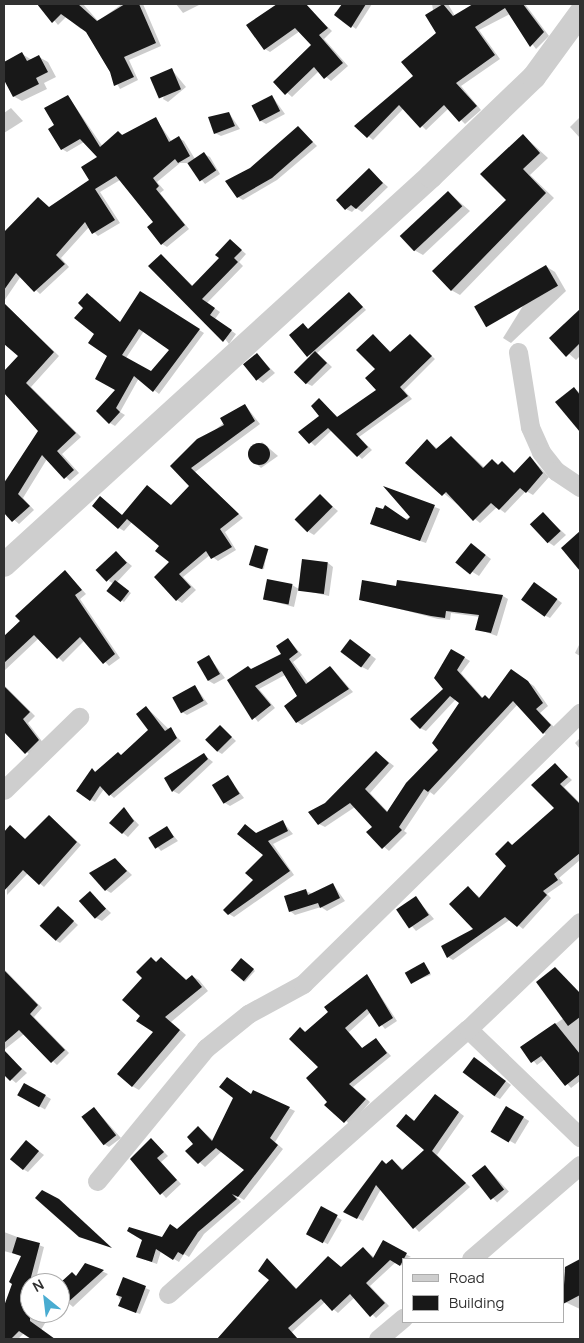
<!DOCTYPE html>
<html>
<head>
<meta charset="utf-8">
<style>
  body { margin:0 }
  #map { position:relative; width:584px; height:1343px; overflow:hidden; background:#fff; font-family:Manrope,sans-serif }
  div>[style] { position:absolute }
  .shadow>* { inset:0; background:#0003; transform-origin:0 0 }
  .building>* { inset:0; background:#181818; transform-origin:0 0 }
  .round { border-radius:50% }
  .minor>* { height:19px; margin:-9.5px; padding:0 9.5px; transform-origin:9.5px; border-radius:9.5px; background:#cecece }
  .tertiary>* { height:24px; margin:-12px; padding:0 12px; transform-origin:12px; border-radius:12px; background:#cecece }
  span { translate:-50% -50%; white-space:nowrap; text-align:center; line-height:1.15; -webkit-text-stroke:5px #fff; paint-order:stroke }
  .frame { position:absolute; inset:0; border:5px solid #313131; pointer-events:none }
  .legend { position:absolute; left:402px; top:1258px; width:162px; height:65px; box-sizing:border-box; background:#fff; border:1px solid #adadad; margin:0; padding:6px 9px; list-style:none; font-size:15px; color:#313131 }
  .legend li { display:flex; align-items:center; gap:10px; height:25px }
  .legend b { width:25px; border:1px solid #adadad }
  .north { position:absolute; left:20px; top:1273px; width:50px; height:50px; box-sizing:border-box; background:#fff; border:1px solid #adadad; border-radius:50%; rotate:331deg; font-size:14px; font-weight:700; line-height:20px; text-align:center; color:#313131 }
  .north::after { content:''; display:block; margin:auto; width:18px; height:22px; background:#49acd1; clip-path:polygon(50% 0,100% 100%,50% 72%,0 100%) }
</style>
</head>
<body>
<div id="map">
  <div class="shadow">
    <div style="clip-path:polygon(41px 4px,83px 4px,98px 21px,122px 4px,143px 4px,161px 46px,129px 60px,138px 80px,120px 89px,84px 26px,81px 29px,66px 17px,58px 25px)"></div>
    <div style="clip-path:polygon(176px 4px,198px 4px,199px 5px,183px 13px)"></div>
    <div style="clip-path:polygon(295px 4px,305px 17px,311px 11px,332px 31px,324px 39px,348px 66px,331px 81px,319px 71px,292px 97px,275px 82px,313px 45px,300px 31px,270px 52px,265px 49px,277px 4px)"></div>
    <div style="clip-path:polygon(351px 4px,372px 4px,356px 29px,334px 13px)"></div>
    <div style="clip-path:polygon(432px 4px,448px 4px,455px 16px,475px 4px,525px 4px,549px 36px,536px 49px,510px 14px,479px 30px,500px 59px,461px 86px,481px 110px,465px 124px,449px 108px,426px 130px,404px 108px,373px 140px,356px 126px,414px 76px,437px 33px)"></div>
    <div style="clip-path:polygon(22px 54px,32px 60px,39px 57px,48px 62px,56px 77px,44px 83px,47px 89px,22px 101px,13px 96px,4px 78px,4px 63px)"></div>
    <div style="clip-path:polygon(172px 70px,186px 87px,168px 102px,163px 99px)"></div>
    <div style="clip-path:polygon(68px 96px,103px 147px,118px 132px,123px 135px,156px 119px,172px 142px,179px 138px,184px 141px,195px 159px,204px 154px,210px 157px,220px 174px,205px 184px,188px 163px,180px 163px,157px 182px,164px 190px,160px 193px,189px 229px,167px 247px,162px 244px,155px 222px,120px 180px,100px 192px,120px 223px,98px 236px,89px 227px,61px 258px,69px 267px,40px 294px,21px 276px,4px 301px,4px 238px,38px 199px,50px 208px,91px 180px,99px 157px,84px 142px,67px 152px,62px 149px,56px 126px)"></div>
    <div style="clip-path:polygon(272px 96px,285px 114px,266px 124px,261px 121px)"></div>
    <div style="clip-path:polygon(11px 108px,23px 121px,4px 133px,4px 113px)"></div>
    <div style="clip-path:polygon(229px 113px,240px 129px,221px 136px,215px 133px)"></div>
    <div style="clip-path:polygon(580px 117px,580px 138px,570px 127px)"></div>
    <div style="clip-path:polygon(298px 127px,317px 146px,277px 180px,243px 200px,238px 197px,250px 169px)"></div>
    <div style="clip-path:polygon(523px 135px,548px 158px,530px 175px,554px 198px,460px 295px,451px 290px,507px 200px)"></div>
    <div style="clip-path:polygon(369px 170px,388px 187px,362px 212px,356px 208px,352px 212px,346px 209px)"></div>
    <div style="clip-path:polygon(448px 192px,470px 211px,423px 255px,414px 250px)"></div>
    <div style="clip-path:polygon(230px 240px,246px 254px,239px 262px,243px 266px,207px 303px,220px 312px,215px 319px,236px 334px,229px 344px,161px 255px,193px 286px,221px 258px)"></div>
    <div style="clip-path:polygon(547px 267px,555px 272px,566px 291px,511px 343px,503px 338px)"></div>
    <div style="clip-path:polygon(evenodd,140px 293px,204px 333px,159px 394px,139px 378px,120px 412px,125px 415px,115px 426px,110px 423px,117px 390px,109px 356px,85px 308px,92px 297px,121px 323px,140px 293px,144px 331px,171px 350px,151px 372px,126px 358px,144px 331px)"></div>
    <div style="clip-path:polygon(353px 296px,366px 310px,317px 353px,332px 367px,312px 386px,306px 383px,310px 357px,303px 325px,309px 329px)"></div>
    <div style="clip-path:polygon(9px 308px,59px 356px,31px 387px,81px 437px,62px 454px,79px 473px,70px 481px,47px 459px,23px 498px,34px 510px,19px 524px,4px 511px,4px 479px,7px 481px,39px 431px,4px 393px,4px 373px,20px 356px,4px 342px,4px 315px)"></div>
    <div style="clip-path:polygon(580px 311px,580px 356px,576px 360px,551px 338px)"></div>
    <div style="clip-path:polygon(373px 335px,392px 353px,410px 336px,435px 359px,404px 390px,412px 399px,359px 437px,372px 450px,362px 459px,332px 430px,315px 446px,300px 432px,321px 416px,319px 400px,339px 418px,378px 390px)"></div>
    <div style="clip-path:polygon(257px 355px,275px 373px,263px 383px,257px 379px)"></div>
    <div style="clip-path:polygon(574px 388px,580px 393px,580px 430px,557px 402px)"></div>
    <div style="clip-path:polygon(245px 405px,260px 424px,195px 472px,243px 518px,225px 532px,236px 550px,218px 561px,210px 555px,183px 577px,196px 590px,182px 603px,177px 600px,171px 562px,161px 546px,132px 522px,124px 531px,119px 528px,100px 498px,123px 516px,172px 506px,191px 486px,172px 466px)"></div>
    <div style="clip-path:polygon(451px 437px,485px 468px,492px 461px,516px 473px,530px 457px,549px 477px,533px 495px,526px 491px,505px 513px,497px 507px,480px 523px,407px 463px,428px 441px,438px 449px)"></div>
    <div style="clip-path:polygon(262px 442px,278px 456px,261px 468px,248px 456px)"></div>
    <div style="clip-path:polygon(387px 489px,440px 509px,426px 543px,377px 526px,412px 517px)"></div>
    <div style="clip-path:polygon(320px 496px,338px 511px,314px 535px,309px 532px)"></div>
    <div style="clip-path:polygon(543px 514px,566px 535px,554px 546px,548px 542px)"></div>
    <div style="clip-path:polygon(476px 548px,491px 559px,479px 576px,458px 563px)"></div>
    <div style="clip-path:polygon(267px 550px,264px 569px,253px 566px)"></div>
    <div style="clip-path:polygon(116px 553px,132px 566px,117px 582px,131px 593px,124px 602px,108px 590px,114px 584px,109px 581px)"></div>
    <div style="clip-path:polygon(328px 563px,333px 567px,329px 596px,298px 589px,294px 607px,264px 599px,292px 585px,299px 589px)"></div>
    <div style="clip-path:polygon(65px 571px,86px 594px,80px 599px,120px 658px,109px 666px,85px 640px,63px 662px,39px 638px,4px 671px,4px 638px)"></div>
    <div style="clip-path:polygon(398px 581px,503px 596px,508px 599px,497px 636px,477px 629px,480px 617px,451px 613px,450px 620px,438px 619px,361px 599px,397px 587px)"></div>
    <div style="clip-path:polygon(540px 587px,562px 603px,550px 618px,544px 615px)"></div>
    <div style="clip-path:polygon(288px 639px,302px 655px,293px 662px,309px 684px,331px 667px,353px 692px,302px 725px,297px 722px,299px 697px,285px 675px,259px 689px,275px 708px,258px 722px,228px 680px,283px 654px)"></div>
    <div style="clip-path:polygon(580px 643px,580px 656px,575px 653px)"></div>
    <div style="clip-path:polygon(356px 644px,376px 659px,368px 670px,362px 667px)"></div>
    <div style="clip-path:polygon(452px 650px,470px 661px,461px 673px,483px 698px,491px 699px,516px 674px,534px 686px,548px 706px,540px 713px,556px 729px,549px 736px,544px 733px,518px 704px,434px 795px,430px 792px,404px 831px,407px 833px,389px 851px,367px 832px,373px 827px,355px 807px,325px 827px,319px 824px,310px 812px,326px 804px,376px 752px,394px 766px,370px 793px,388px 812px,439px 750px,461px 702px,456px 699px,426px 731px,420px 728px,445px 689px)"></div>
    <div style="clip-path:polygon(209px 657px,225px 678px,214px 684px,209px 681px)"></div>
    <div style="clip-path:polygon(4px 685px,35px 716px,28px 723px,44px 744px,31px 756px,4px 730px)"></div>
    <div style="clip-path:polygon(195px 686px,208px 704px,187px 715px,182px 712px)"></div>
    <div style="clip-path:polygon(146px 707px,181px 741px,114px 798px,104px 789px,95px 802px,91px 800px,93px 770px,96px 772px,122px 756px,150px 730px)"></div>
    <div style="clip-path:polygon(220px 726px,236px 741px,222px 754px,217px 751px)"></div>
    <div style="clip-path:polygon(580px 738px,580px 749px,575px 743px)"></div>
    <div style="clip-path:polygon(204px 755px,213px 762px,179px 794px,173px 791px)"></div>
    <div style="clip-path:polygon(556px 765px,572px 780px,564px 787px,580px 803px,580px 860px,559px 878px,563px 883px,547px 894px,551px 898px,523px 929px,511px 919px,453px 960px,448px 957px,475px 930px,468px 888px,481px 898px,508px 866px,508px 843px,513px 846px,556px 808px)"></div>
    <div style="clip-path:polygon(228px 777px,244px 798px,230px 806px,225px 803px)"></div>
    <div style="clip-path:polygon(124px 809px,139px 825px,128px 837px,123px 833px)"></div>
    <div style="clip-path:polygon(50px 816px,81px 845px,44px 887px,28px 873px,7px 895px,4px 833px,10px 826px,26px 840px)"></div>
    <div style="clip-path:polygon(283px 822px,293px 834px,273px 844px,294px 875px,234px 917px,229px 914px,254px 880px,265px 855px,246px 826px,257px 834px)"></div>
    <div style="clip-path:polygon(167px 828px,178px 841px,161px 851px,150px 838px)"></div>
    <div style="clip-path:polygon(115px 859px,132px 875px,111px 893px,106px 890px)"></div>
    <div style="clip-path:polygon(333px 884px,345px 901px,327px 911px,321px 907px,295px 915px,290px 911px,306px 891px,313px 894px)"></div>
    <div style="clip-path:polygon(90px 893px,111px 913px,102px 921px,96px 918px)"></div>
    <div style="clip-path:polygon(416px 898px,434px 919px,416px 931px,398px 910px)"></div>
    <div style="clip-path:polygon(58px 907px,78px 925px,60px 943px,55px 940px)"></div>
    <div style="clip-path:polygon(161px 958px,187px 980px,192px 976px,199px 980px,208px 991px,171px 1022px,186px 1035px,139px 1090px,132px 1086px,155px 1032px,141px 1016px,144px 977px,151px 959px,157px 962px)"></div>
    <div style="clip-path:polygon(242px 959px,255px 971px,245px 982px,243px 981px)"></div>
    <div style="clip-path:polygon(424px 963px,431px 975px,411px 982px)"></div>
    <div style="clip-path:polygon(555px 968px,580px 995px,580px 1081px,571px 1088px,545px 1059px,537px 1065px,522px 1047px,564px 1018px)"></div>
    <div style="clip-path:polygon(4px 969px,42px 1008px,34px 1017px,69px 1053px,57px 1065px,24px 1034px,4px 1050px)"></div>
    <div style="clip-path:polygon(367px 975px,397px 1021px,385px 1029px,371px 1012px,349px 1032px,363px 1049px,376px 1040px,391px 1056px,353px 1087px,370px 1102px,350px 1125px,329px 1102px,320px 1067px,301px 1029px,306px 1033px)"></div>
    <div style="clip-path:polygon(7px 1055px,27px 1073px,16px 1083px,4px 1073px)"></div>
    <div style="clip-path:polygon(474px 1058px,511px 1085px,500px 1099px,494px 1096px)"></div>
    <div style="clip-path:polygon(228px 1078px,252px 1095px,253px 1091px,295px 1111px,275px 1142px,283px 1149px,244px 1200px,234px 1194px,241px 1202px,204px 1234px,189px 1257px,184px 1254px,179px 1262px,161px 1251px,157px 1264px,143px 1259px,246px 1170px,222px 1151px,205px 1167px,187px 1151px,194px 1144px,198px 1127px,214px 1141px,235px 1097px)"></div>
    <div style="left:25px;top:1084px;width:30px;height:12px;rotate:30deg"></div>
    <div style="clip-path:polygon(436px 1095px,464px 1116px,437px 1155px,470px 1187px,419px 1232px,381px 1189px,363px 1221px,345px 1211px,382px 1161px,388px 1165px,392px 1160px,404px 1170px,426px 1150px,407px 1115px,415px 1121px)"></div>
    <div style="left:506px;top:1107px;width:27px;height:27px;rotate:31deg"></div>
    <div style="clip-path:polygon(95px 1109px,121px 1138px,109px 1147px,104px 1144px)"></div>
    <div style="clip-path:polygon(151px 1139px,168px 1156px,161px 1162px,181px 1184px,166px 1198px,132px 1159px)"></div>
    <div style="clip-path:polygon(27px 1142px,44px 1155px,28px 1172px,23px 1169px)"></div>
    <div style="left:485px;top:1166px;width:35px;height:16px;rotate:47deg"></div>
    <div style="left:321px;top:1208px;width:24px;height:28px;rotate:30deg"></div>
    <div style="clip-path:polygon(4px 1232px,44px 1247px,35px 1283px,30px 1283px,30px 1313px,51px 1313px,41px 1330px,48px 1339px,33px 1339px,24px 1333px,18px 1339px,4px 1339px,4px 1324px,15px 1311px,22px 1256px,4px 1251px)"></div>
    <div style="clip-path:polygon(384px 1242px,411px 1257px,403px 1259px,403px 1266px,396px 1262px,370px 1286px,389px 1306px,376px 1318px,355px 1297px,338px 1313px,325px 1302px,292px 1332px,295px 1339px,260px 1339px,252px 1331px,244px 1339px,217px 1339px,271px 1280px,268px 1260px,297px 1289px,329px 1257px,342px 1268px,363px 1248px,375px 1258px)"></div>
    <div style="clip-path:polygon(580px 1260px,580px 1309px,563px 1301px,566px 1267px)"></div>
    <div style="clip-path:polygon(86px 1264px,108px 1274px,73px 1307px,60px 1296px,60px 1285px,72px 1274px,77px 1277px)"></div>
    <div style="clip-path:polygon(124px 1279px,150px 1290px,140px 1314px,124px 1308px,117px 1294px)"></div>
  </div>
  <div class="building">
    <div style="clip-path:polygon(37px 4px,78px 4px,97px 21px,125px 4px,139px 4px,156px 43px,124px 57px,134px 77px,114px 86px,110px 72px,86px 32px,61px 14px,52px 23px)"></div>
    <div style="clip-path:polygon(277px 4px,306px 4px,328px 28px,319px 35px,343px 63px,324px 79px,314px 67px,285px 95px,273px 82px,311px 45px,295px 28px,264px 50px,246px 25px)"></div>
    <div style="clip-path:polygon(342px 4px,366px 4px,351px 28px,334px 15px)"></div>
    <div style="clip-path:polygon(443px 4px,453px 16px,473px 4px,523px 4px,544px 32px,530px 47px,505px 8px,475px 27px,495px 55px,456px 83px,477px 106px,459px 122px,444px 105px,420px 128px,399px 105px,367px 138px,354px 126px,413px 76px,401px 62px,436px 33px,425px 15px)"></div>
    <div style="clip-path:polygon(22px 52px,27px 61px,39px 55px,48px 72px,36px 78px,39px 84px,13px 97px,4px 80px,4px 62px)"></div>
    <div style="left:172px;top:68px;width:23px;height:24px;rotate:67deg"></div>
    <div style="clip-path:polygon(68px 95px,100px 147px,118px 131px,122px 135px,156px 117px,169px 142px,179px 136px,190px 156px,178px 163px,175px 159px,153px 178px,159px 186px,156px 189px,185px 225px,161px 245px,147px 227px,153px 222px,116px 176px,95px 189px,115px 220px,92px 234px,85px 222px,56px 255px,65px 264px,34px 292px,16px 273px,4px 290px,4px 232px,38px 197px,49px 207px,89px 180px,81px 167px,97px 157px,80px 139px,61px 150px,48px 129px,54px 125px,44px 108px)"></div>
    <div style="left:272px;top:95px;width:18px;height:23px;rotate:63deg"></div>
    <div style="clip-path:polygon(229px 112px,235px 126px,214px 134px,208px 117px)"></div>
    <div style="clip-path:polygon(298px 126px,313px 142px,272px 178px,237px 198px,225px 181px,250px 168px)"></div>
    <div style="clip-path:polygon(523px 134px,540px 153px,523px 169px,546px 193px,451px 291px,432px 271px,506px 200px,480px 174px)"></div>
    <div style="left:204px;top:152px;width:22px;height:20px;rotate:56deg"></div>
    <div style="clip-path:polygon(369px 168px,383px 183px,356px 209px,351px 205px,345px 210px,336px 200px)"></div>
    <div style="left:448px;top:191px;width:21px;height:66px;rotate:47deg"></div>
    <div style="clip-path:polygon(230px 239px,242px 250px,234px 258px,238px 262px,202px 299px,215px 308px,210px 315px,232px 330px,223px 342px,148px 266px,161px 254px,192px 286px,219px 258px,215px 255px)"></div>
    <div style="left:546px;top:265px;width:24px;height:83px;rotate:60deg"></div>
    <div style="clip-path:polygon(evenodd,140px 291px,200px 329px,153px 392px,134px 376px,116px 408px,120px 412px,109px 424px,96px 411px,115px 390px,95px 379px,107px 356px,88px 343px,94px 334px,74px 318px,83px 308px,78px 303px,87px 293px,120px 322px,140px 291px,139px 329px,169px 350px,151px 371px,122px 355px,139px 329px)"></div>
    <div style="clip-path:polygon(349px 292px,363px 307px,307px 357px,289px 335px,303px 323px,308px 329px)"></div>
    <div style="clip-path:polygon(4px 303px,54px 352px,26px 383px,76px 433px,57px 451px,74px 470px,64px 479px,42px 455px,18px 494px,30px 506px,12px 522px,4px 513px,4px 483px,38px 431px,4px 393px,4px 371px,18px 356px,4px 344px)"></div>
    <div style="clip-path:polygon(580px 309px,580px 343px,566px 357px,549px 338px)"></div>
    <div style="clip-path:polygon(373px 334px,390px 352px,410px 334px,432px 356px,400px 387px,408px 396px,356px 434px,368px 447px,357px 457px,328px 428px,309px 444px,298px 432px,319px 416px,311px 406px,319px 398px,337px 417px,376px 390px,365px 378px,375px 369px,356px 350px)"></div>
    <div style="left:315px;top:351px;width:17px;height:30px;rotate:45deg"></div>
    <div style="left:257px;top:353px;width:21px;height:18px;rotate:51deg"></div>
    <div style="clip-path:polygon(574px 387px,580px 395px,580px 432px,555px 402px)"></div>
    <div style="clip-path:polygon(245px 404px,255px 421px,191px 468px,239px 514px,220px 529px,232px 547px,211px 559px,206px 551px,179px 574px,191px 587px,176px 601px,154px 577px,169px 562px,155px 551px,159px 546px,127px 519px,118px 529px,92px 506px,100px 496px,122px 515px,147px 485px,171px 505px,189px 486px,170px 466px,197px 439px,224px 425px,220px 418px)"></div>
    <div style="clip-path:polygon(451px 436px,483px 468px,492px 459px,498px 465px,502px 461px,514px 473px,530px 456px,543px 473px,526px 493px,520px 488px,499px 510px,491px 503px,473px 521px,446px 492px,442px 496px,405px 463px,427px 439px,436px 449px)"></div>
    <div class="round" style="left:248px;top:443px;width:22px;height:22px"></div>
    <div style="clip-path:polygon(383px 486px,435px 505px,420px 541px,370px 524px,376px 507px,383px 509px,385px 505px,407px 520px,410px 517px)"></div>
    <div style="left:320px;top:494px;width:18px;height:36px;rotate:45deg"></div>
    <div style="left:543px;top:512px;width:26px;height:18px;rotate:47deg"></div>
    <div style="clip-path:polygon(580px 531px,580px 571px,561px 548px)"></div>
    <div style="left:471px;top:543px;width:19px;height:25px;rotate:39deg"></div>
    <div style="left:255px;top:545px;width:14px;height:21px;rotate:17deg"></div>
    <div style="left:116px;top:551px;width:16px;height:28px;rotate:47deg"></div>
    <div style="left:302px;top:559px;width:26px;height:32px;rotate:7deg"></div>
    <div style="clip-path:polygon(65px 570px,82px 590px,75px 595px,115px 654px,103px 664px,80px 637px,57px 659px,34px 635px,4px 663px,4px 636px,20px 621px,15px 616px)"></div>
    <div style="left:267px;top:579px;width:26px;height:21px;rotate:11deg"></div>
    <div style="left:115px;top:580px;width:18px;height:14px;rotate:38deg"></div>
    <div style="clip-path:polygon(362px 580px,396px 586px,397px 580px,503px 595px,491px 633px,475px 630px,479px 615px,446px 611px,445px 618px,431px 616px,359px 600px)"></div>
    <div style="left:534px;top:582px;width:29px;height:22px;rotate:36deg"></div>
    <div style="clip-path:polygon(288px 638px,298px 652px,289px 659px,306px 684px,330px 666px,349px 689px,296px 723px,284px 706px,297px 696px,282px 671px,255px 686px,271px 705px,252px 720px,227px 680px,248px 666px,251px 669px,281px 654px,276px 646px)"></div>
    <div style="left:350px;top:639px;width:26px;height:16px;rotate:37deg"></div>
    <div style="clip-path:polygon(451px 649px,465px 657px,457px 670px,482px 698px,485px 695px,489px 699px,511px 669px,528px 681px,543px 703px,536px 709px,551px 725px,543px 734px,513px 701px,428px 792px,424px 789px,399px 827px,402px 830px,382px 849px,366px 832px,372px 827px,350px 803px,318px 825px,308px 812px,325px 803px,376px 751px,389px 763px,365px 789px,387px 812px,406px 783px,438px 750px,432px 743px,459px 703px,450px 696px,420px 729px,410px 719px,443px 689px,434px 678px)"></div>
    <div style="left:209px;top:655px;width:22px;height:14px;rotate:60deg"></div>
    <div style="left:195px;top:685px;width:18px;height:26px;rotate:61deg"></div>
    <div style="clip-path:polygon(4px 686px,30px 712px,23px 719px,39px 740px,25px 754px,4px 732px)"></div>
    <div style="clip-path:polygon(146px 706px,165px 731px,171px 727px,177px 738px,109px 796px,100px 786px,90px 801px,76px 791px,92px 768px,95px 772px,118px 752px,121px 755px,148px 730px,136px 714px)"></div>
    <div style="left:220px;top:725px;width:17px;height:21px;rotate:45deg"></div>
    <div style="clip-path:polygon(204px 753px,208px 759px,172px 792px,164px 778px)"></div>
    <div style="clip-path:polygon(555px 763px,568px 777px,560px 784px,580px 804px,580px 853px,554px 874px,558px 880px,543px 891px,547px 895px,517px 927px,505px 917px,447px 958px,441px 946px,473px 929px,449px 904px,468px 886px,479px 898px,506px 866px,495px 854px,508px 841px,512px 845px,554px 808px,531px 785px)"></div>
    <div style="left:228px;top:775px;width:22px;height:19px;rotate:58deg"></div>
    <div style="clip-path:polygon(124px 807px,134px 821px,122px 834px,109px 823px)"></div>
    <div style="clip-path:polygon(49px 815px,77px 842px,39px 885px,23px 870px,4px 891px,4px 832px,10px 825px,25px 839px)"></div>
    <div style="clip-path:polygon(283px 820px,288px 831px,268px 841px,290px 871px,228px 915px,223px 910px,253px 880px,245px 873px,263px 855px,237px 834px,245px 824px,256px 833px)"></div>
    <div style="left:167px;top:826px;width:13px;height:22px;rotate:58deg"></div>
    <div style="clip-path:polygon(115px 858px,127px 871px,105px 891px,89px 873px)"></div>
    <div style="clip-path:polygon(333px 883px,340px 898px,320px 908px,318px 903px,289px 912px,284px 896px,306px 889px,308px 895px)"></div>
    <div style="left:90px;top:891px;width:24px;height:15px;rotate:48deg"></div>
    <div style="left:416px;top:896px;width:23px;height:24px;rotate:56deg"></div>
    <div style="left:58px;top:906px;width:22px;height:27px;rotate:43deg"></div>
    <div style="clip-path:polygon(151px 957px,156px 962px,161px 957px,186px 980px,192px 975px,202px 987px,165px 1017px,180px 1030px,132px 1087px,117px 1074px,153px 1032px,136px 1021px,140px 1016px,122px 1000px,142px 978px,136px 972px)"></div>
    <div style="left:241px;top:958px;width:17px;height:16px;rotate:40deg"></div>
    <div style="left:424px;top:962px;width:13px;height:22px;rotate:61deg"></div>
    <div style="clip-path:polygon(555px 967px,580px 993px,580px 1017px,568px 1026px,536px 982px)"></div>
    <div style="clip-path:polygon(4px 970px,38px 1005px,30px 1014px,65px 1050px,51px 1063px,19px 1030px,4px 1043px)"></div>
    <div style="clip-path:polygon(367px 974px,393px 1018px,379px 1027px,367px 1009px,345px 1028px,362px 1048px,376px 1038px,387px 1053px,349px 1084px,366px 1099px,344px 1123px,324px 1105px,327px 1102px,306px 1078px,318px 1067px,289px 1039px,300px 1027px,305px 1032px,328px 1012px,324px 1007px)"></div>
    <div style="clip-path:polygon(555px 1023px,580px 1054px,580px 1074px,565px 1086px,541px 1056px,531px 1063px,520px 1047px)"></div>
    <div style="clip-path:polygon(4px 1050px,22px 1069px,10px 1081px,4px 1075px)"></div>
    <div style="left:474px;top:1057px;width:40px;height:19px;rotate:37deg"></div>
    <div style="clip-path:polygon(227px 1077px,251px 1094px,253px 1090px,290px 1107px,270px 1138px,278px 1145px,238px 1197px,232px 1194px,237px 1199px,198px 1232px,183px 1255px,178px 1252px,173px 1260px,156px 1249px,152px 1262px,136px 1257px,142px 1240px,127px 1231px,129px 1227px,162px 1237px,170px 1224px,177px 1229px,244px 1170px,216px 1148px,198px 1164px,185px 1151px,193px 1144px,187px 1137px,198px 1126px,212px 1141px,233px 1098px,219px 1087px)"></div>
    <div style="left:24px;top:1083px;width:25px;height:14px;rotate:29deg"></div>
    <div style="clip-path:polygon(435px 1094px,459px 1112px,432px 1151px,466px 1183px,413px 1229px,376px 1185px,357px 1219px,343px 1212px,382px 1160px,386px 1164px,392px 1159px,402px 1170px,424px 1150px,396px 1126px,406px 1114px,414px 1121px)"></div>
    <div style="left:506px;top:1106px;width:21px;height:30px;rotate:31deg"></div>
    <div style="left:94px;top:1107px;width:36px;height:16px;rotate:52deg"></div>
    <div style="clip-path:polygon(151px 1138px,164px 1152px,157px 1158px,177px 1180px,160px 1195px,130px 1159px)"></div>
    <div style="left:26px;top:1140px;width:17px;height:25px;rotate:40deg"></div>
    <div style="left:485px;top:1165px;width:31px;height:17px;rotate:52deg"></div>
    <div style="clip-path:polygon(42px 1190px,59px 1199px,112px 1248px,79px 1237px,35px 1198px)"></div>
    <div style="left:321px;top:1206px;width:19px;height:32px;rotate:28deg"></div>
    <div style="clip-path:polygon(17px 1237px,40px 1243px,30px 1281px,30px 1321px,55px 1339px,31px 1339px,19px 1331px,11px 1339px,4px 1339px,4px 1306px,12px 1284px,9px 1282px,21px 1256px,12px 1253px)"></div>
    <div style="clip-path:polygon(383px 1240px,407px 1253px,400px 1266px,390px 1260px,366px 1283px,385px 1303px,370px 1317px,350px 1294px,332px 1311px,321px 1299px,288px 1328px,298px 1339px,217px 1339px,269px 1280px,258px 1271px,267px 1258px,296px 1289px,328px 1256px,341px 1267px,363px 1247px,373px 1258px)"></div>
    <div style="clip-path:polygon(580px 1259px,580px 1295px,563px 1304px,565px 1267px)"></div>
    <div style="clip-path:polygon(85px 1263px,104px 1270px,66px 1304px,60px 1298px,60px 1283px,72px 1272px,76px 1276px)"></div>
    <div style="clip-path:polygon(123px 1277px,146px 1286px,136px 1313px,118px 1306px,122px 1297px,116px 1295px)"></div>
  </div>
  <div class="minor">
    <div style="left:518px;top:352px;width:76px;rotate:80.9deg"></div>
    <div style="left:530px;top:427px;width:27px;rotate:66deg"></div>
    <div style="left:541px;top:452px;width:24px;rotate:52deg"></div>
    <div style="left:556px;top:471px;width:29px;rotate:34deg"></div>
    <div style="left:4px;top:790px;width:105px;rotate:-44.2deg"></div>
    <div style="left:468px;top:1029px;width:156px;rotate:44deg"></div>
    <div style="left:97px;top:1181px;width:172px;rotate:-50.7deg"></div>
    <div style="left:206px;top:1048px;width:54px;rotate:-39deg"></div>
    <div style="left:248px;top:1014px;width:63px;rotate:-28.6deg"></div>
    <div style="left:303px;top:984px;width:388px;rotate:-44.4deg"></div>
    <div style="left:471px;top:1259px;width:144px;rotate:-40.8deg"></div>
    <div style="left:168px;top:1294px;width:400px;rotate:-41.5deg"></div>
    <div style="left:468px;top:1029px;width:155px;rotate:-43.7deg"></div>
    <div style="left:378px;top:1339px;width:33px;rotate:-40deg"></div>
  </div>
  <div class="tertiary">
    <div style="left:4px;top:565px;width:578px;rotate:-42.33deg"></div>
    <div style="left:431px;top:176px;width:143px;rotate:-43.9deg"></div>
    <div style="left:534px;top:77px;width:78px;rotate:-53.9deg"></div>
  </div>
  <div class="frame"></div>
  <ul class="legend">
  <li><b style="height:6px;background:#cecece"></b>Road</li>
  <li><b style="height:14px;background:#181818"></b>Building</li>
  </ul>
  <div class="north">N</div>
</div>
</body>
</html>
